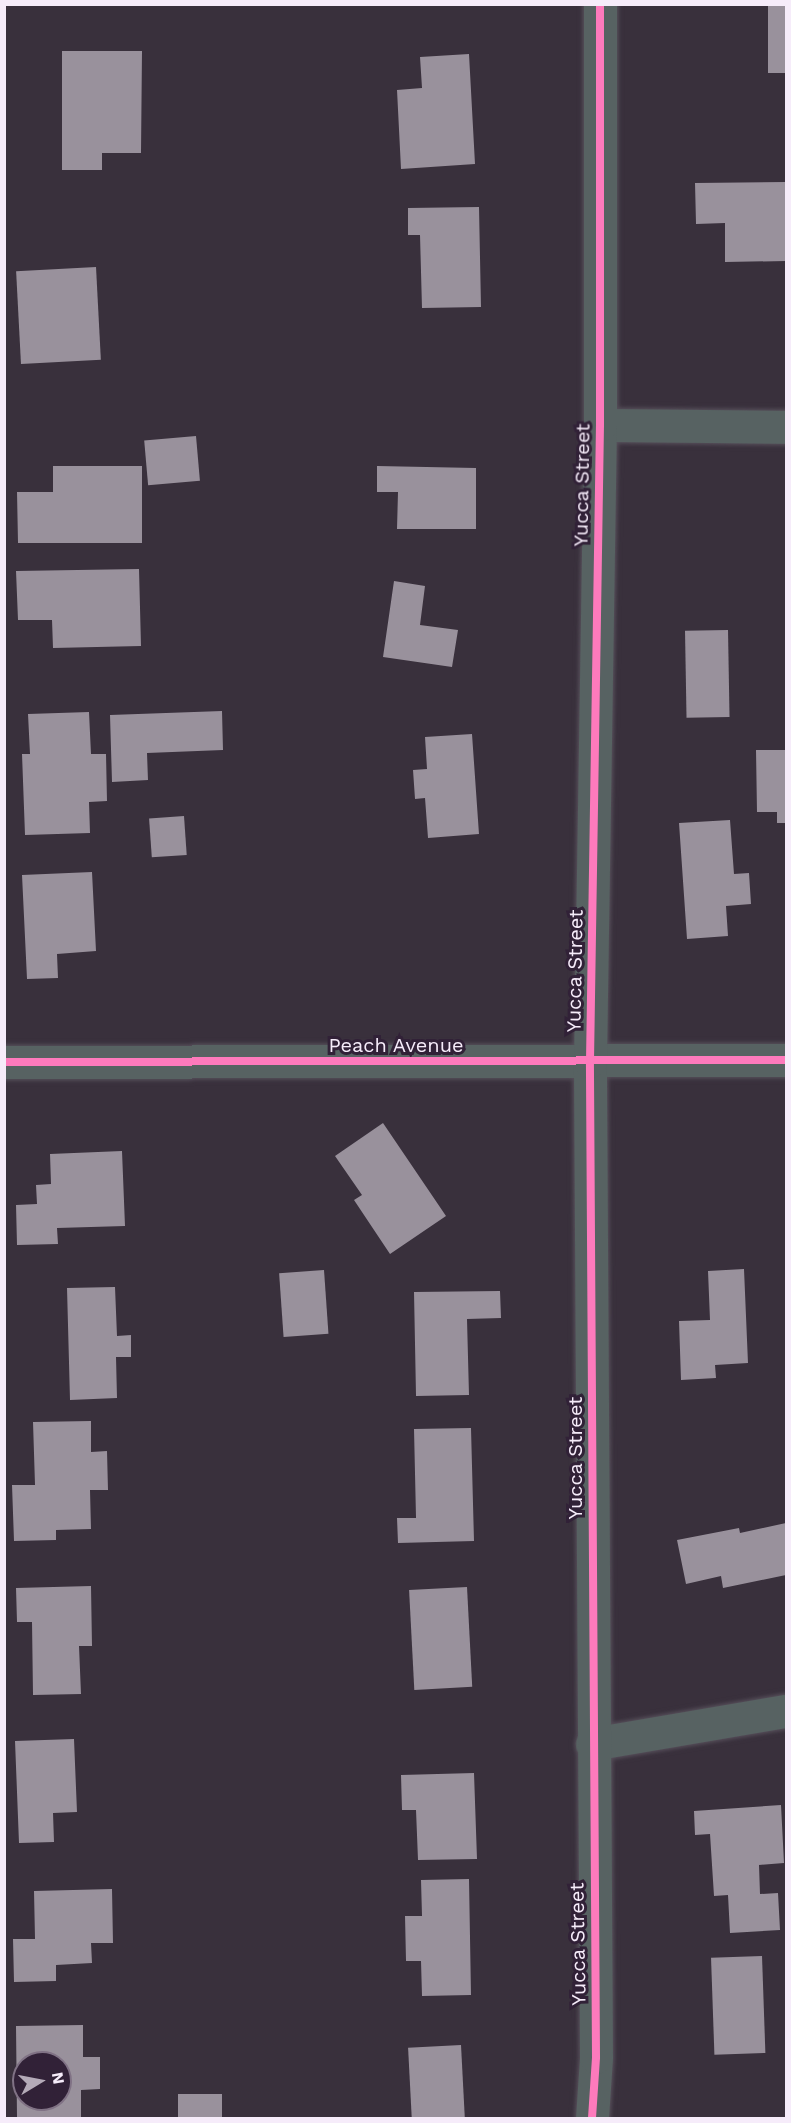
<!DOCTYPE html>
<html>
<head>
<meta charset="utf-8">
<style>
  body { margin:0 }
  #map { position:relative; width:791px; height:2123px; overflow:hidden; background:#39303c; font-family:"Work Sans",sans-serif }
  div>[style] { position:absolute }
  .building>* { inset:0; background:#99919c; transform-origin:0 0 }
  .roads { filter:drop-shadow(0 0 2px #564f5a) drop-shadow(0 0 2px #564f5a) }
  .minor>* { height:33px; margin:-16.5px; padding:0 16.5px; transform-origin:16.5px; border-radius:16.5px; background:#576262 }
  .cycleway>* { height:8px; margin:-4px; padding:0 4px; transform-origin:4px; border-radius:4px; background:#fd7abc }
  span { translate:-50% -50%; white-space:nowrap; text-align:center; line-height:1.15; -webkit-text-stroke:6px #312137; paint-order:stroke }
  .street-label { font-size:20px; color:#f6ecfa }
  .frame { position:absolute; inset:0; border:6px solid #f6ecfa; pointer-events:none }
  .north { position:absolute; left:12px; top:2051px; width:60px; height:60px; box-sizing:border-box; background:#312137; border:2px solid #807285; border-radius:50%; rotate:80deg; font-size:16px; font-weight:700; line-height:24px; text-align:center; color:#f6ecfa }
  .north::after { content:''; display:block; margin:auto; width:21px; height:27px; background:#b4aab8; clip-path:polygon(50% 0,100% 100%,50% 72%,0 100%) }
</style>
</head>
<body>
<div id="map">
  <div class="building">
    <div style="left:768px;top:4px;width:18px;height:69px"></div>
    <div style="clip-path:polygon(62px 51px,142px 51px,141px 153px,102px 153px,102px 170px,62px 170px)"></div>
    <div style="clip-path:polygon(469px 54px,475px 164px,401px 169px,397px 90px,422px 88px,420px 57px)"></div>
    <div style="clip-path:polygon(786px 182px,786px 261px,725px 262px,725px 223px,696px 224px,695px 183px)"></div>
    <div style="clip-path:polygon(479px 207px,481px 307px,422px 308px,420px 235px,408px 235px,408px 208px)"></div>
    <div style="left:96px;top:267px;width:93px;height:80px;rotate:87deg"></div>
    <div style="left:196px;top:436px;width:45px;height:52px;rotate:85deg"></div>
    <div style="clip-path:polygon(53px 466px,142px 466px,142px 543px,18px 543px,17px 492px,53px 492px)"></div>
    <div style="clip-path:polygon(377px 466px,476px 468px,476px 529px,397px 529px,398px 492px,377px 492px)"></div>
    <div style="clip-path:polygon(139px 569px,141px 646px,53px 648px,52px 620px,18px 620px,16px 571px)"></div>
    <div style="clip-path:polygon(394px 581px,425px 586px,420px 625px,458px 630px,452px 667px,383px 657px)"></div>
    <div style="left:728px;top:630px;width:87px;height:43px;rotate:89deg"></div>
    <div style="clip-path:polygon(222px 711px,223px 750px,147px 753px,148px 780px,112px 782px,110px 715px)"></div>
    <div style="clip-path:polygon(89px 712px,91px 754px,106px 754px,107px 801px,89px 802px,90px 833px,25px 835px,22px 754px,30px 754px,28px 714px)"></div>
    <div style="clip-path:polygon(472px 734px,479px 834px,428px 838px,425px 798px,415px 799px,413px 770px,427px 769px,425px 737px)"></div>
    <div style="clip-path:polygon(756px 750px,786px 750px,786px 823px,777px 823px,777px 812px,757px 812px)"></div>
    <div style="left:184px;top:816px;width:39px;height:35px;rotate:86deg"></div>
    <div style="clip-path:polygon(730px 820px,734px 874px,749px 873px,751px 904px,726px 906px,728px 936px,687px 939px,679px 823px)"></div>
    <div style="clip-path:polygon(92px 872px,96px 951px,57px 954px,58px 978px,27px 979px,22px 875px)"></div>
    <div style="clip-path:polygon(383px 1123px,446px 1216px,390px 1254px,354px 1200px,362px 1195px,335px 1156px)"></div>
    <div style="clip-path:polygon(122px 1151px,125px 1226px,57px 1228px,58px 1244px,17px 1245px,16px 1205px,37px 1204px,36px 1185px,51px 1184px,50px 1154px)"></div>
    <div style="clip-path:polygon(744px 1269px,748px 1363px,715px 1365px,716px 1378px,681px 1380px,679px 1321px,710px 1320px,708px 1271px)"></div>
    <div style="left:324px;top:1270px;width:64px;height:45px;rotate:86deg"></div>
    <div style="clip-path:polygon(115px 1287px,117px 1336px,131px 1335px,131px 1357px,116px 1357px,117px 1398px,70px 1400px,67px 1288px)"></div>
    <div style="clip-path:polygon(500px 1291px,501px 1318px,467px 1319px,469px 1395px,416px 1396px,414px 1292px)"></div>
    <div style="clip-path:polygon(91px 1421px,91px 1452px,107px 1451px,108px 1490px,90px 1490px,91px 1529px,56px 1530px,56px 1540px,14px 1541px,12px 1485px,35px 1485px,33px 1422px)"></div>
    <div style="clip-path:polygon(471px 1428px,474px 1541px,398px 1543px,397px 1518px,416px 1518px,414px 1429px)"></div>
    <div style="clip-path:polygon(786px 1523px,786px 1575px,723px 1588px,721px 1576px,686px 1584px,677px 1540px,739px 1528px,740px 1533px)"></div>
    <div style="clip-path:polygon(91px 1586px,92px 1646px,79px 1646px,81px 1694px,33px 1695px,32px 1622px,17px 1622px,16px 1588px)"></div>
    <div style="left:467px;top:1587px;width:100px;height:58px;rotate:87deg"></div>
    <div style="clip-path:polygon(74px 1739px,77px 1812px,53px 1813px,54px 1842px,19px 1843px,15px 1741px)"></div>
    <div style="clip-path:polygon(474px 1773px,477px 1859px,418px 1860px,416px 1810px,402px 1810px,401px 1775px)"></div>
    <div style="clip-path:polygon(781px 1805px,784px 1863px,759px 1865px,760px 1894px,778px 1893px,780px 1930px,730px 1933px,728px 1895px,714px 1896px,710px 1834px,695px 1835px,694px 1811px)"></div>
    <div style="clip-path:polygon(469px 1879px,471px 1995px,422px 1996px,421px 1961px,406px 1961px,405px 1916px,422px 1916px,421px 1880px)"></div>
    <div style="clip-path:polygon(112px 1889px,113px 1943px,91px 1943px,92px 1963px,56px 1965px,56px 1981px,14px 1982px,13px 1939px,35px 1939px,34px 1891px)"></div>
    <div style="left:762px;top:1956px;width:97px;height:51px;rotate:88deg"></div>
    <div style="clip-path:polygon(evenodd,83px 2025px,83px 2057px,100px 2057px,100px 2089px,81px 2090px,81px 2118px,17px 2118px,16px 2026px,83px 2025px,24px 2063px,60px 2063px,60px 2099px,24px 2099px,24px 2063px)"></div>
    <div style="left:461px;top:2045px;width:73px;height:53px;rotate:87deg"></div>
    <div style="left:222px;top:2094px;width:24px;height:44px;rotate:90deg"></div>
  </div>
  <div class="roads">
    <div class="minor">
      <div style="left:600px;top:425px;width:186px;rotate:0.6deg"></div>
      <div style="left:4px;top:1062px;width:782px;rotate:-0.15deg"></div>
      <div style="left:592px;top:1744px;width:197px;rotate:-9.7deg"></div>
      <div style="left:592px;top:2118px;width:61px;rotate:-86.2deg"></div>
      <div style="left:596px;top:2057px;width:996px;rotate:-90.35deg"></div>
      <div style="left:590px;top:1061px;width:636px;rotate:-89.1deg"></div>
      <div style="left:600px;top:425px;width:421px;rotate:-90deg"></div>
    </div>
  </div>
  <div class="cycleway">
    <div style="left:4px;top:1062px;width:782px;rotate:-0.15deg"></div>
    <div style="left:592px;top:2118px;width:61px;rotate:-86.2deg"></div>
    <div style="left:596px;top:2057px;width:996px;rotate:-90.35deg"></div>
    <div style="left:590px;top:1061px;width:636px;rotate:-89.1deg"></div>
    <div style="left:600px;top:425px;width:421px;rotate:-90deg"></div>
  </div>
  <div class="street-label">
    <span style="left:582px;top:485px;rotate:-89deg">Yucca Street</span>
    <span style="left:575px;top:971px;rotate:-89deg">Yucca Street</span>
    <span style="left:396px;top:1045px">Peach Avenue</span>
    <span style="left:575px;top:1458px;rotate:-90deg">Yucca Street</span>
    <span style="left:578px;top:1944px;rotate:-91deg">Yucca Street</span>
  </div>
  <div class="frame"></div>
  <div class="north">N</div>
</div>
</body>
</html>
